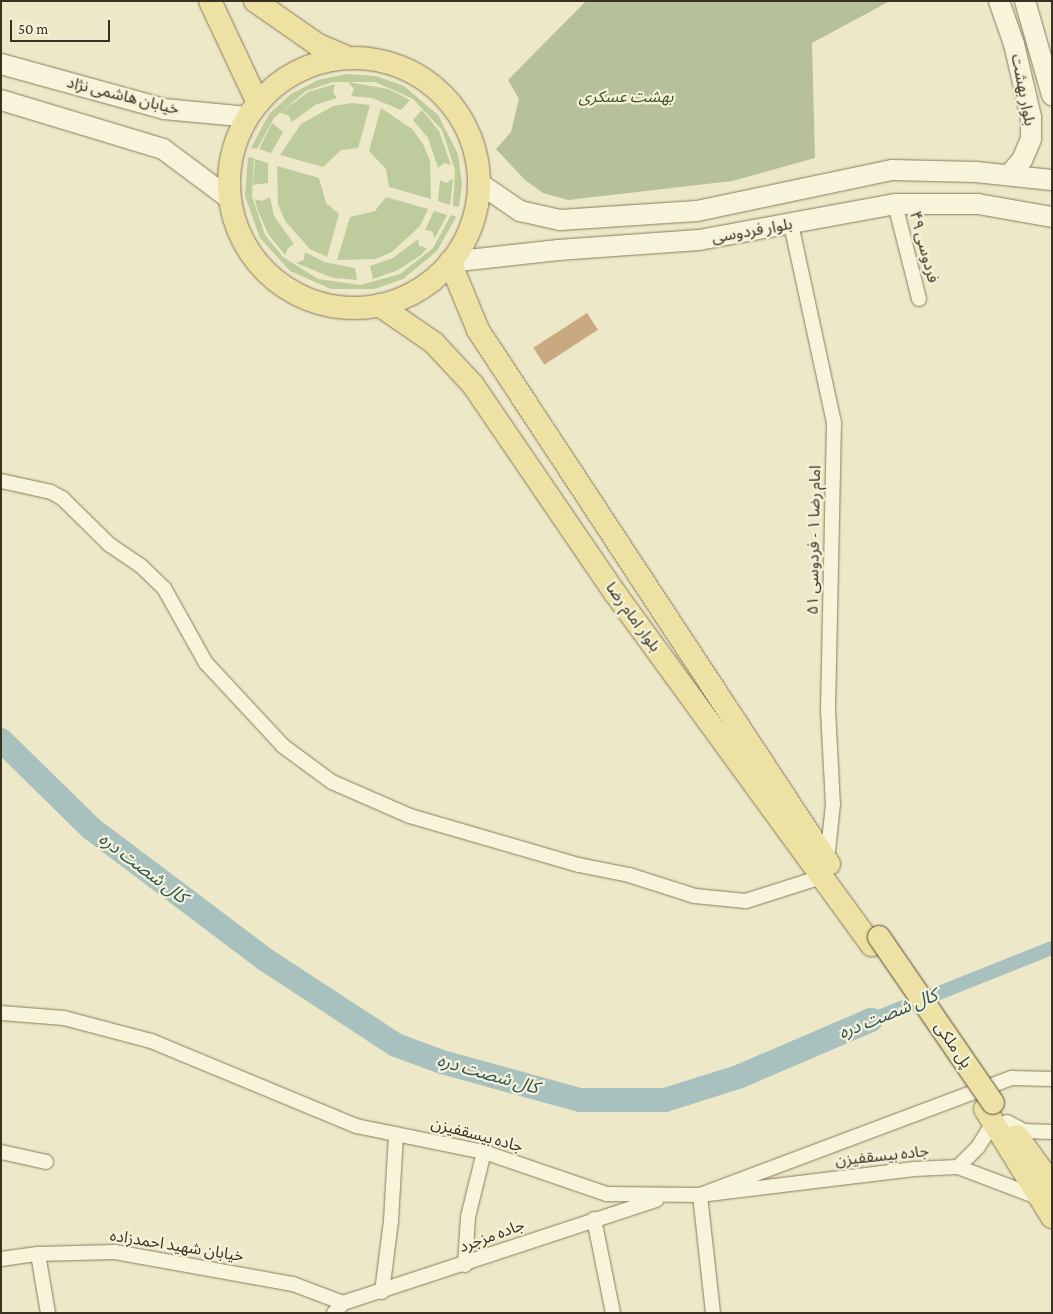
<!DOCTYPE html>
<html>
<head>
<meta charset="utf-8">
<style>
  body { margin:0 }
  #map { position:relative; width:1053px; height:1314px; overflow:hidden; background:#ede8c8; font-family:"Crimson Pro","Noto Sans Arabic",serif }
  div>[style] { position:absolute }
  .green>* { inset:0; background:#becb9c }
  .cemetery>* { inset:0; background:#b6c09b }
  .canal>* { height:14px; margin:-7px; padding:0 7px; transform-origin:7px; border-radius:7px; background:#a9c1be }
  .river>* { height:24px; margin:-12px; padding:0 12px; transform-origin:12px; border-radius:12px; background:#a9c1be }
  .building>* { inset:0; background:#c9aa80; transform-origin:0 0 }
  .roads { filter:drop-shadow(0 0 1px #887b5e) drop-shadow(0 0 1px #887b5e) }
  .street>* { height:14px; margin:-7px; padding:0 7px; transform-origin:7px; border-radius:7px; background:#f8f4db }
  .secondary>* { height:20px; margin:-10px; padding:0 10px; transform-origin:10px; border-radius:10px; background:#f8f4db }
  .primary>* { height:22px; margin:-11px; padding:0 11px; transform-origin:11px; border-radius:11px; background:#ede2a3 }
  .primary>.ring { margin:-11px; padding:0; box-sizing:content-box; background:none; border:22px solid #ede2a3; border-radius:50% }
  .bridges { filter:drop-shadow(0 0 1px #564932) drop-shadow(0 0 1px #564932) }
  .primary-bridge>* { height:22px; margin:-11px; padding:0 11px; transform-origin:11px; border-radius:11px; background:#ede2a3 }
  span { translate:-50% -50%; white-space:nowrap; text-align:center; line-height:1.15; -webkit-text-stroke:4.5px #f4f1d8; paint-order:stroke }
  .street-label { font-size:16px; color:#393121 }
  .park-label { font-size:16px; color:#425528; font-style:italic }
  .water-label { font-size:18px; color:#315458; font-style:italic }
  .frame { position:absolute; inset:0; border:2px solid #393121; pointer-events:none }
  .scale { position:absolute; left:10px; top:20px; width:100px; height:22px; box-sizing:border-box; border:2px solid #393121; border-top:0; padding-left:6px; font-size:15px; line-height:18px; white-space:nowrap; color:#393121; -webkit-text-stroke:4px #f4f1d8; paint-order:stroke }
</style>
</head>
<body>
<div id="map">
  <div class="green">
    <div style="clip-path:polygon(347px 74px,376px 76px,404px 86px,438px 115px,458px 154px,462px 184px,459px 207px,453px 206px,455px 170px,442px 130px,413px 99px,375px 82px,333px 82px,306px 91px,274px 118px,257px 149px,251px 148px,269px 114px,291px 94px,318px 80px)"></div>
    <div style="clip-path:polygon(348px 82px,388px 89px,410px 100px,401px 110px,372px 98px,351px 96px,354px 89px)"></div>
    <div style="clip-path:polygon(335px 84px,333px 92px,337px 98px,315px 105px,292px 122px,288px 115px,280px 113px,308px 92px)"></div>
    <div style="clip-path:polygon(352px 103px,370px 105px,358px 148px,341px 150px,323px 167px,280px 155px,301px 124px,333px 106px)"></div>
    <div style="clip-path:polygon(381px 108px,412px 129px,423px 144px,430px 161px,431px 199px,389px 187px,386px 169px,369px 151px)"></div>
    <div style="clip-path:polygon(422px 110px,439px 131px,451px 165px,444px 163px,438px 168px,428px 138px,413px 120px)"></div>
    <div style="clip-path:polygon(272px 123px,283px 132px,271px 153px,259px 149px)"></div>
    <div style="clip-path:polygon(248px 157px,254px 158px,252px 196px,265px 235px,283px 257px,318px 279px,360px 285px,400px 274px,433px 248px,451px 215px,456px 217px,437px 251px,403px 279px,375px 289px,331px 289px,290px 271px,260px 238px,245px 196px)"></div>
    <div style="clip-path:polygon(255px 159px,268px 163px,268px 183px,253px 185px)"></div>
    <div style="clip-path:polygon(277px 166px,319px 178px,326px 203px,339px 214px,327px 257px,310px 249px,285px 221px,278px 204px)"></div>
    <div style="clip-path:polygon(453px 179px,450px 205px,438px 201px,440px 180px,446px 183px)"></div>
    <div style="clip-path:polygon(270px 197px,274px 216px,294px 244px,288px 248px,285px 255px,268px 234px,257px 208px,255px 199px,262px 201px)"></div>
    <div style="clip-path:polygon(386px 197px,428px 209px,420px 226px,392px 252px,375px 259px,337px 260px,350px 217px,375px 211px)"></div>
    <div style="clip-path:polygon(434px 211px,447px 215px,435px 238px,432px 231px,425px 230px)"></div>
    <div style="clip-path:polygon(418px 239px,419px 246px,427px 248px,421px 255px,398px 270px,373px 279px,370px 266px,393px 258px)"></div>
    <div style="clip-path:polygon(305px 252px,324px 262px,355px 268px,357px 280px,333px 278px,296px 263px,304px 260px)"></div>
  </div>
  <div class="cemetery">
    <div style="clip-path:polygon(586px 1px,890px 1px,812px 43px,815px 158px,732px 181px,568px 200px,543px 193px,525px 180px,496px 149px,511px 132px,519px 99px,508px 80px)"></div>
  </div>
  <div class="canal">
    <div style="left:871px;top:1020px;width:195px;rotate:-21.7deg"></div>
  </div>
  <div class="river">
    <div style="left:1px;top:740px;width:127px;rotate:44.4deg"></div>
    <div style="left:92px;top:829px;width:218px;rotate:37deg"></div>
    <div style="left:266px;top:960px;width:155px;rotate:33.2deg"></div>
    <div style="left:396px;top:1045px;width:49px;rotate:20.3deg"></div>
    <div style="left:442px;top:1062px;width:143px;rotate:15.4deg"></div>
    <div style="left:580px;top:1100px;width:85px"></div>
    <div style="left:665px;top:1100px;width:77px;rotate:-17.5deg"></div>
    <div style="left:738px;top:1077px;width:145px;rotate:-23.2deg"></div>
  </div>
  <div class="building">
    <div style="left:587px;top:313px;width:20px;height:64px;rotate:57deg"></div>
  </div>
  <div class="roads">
    <div class="street">
      <div style="left:895px;top:204px;width:98px;rotate:75.8deg"></div>
      <div style="left:791px;top:224px;width:204px;rotate:77.8deg"></div>
      <div style="left:834px;top:423px;width:287px;rotate:91.2deg"></div>
      <div style="left:828px;top:710px;width:94px;rotate:87deg"></div>
      <div style="left:833px;top:804px;width:56px;rotate:96.1deg"></div>
      <div style="left:1px;top:481px;width:51px;rotate:12.4deg"></div>
      <div style="left:51px;top:492px;width:13px;rotate:29deg"></div>
      <div style="left:62px;top:498px;width:67px;rotate:44.4deg"></div>
      <div style="left:110px;top:545px;width:37px;rotate:34deg"></div>
      <div style="left:141px;top:566px;width:32px;rotate:44deg"></div>
      <div style="left:164px;top:588px;width:86px;rotate:60.8deg"></div>
      <div style="left:206px;top:663px;width:113px;rotate:47.1deg"></div>
      <div style="left:283px;top:746px;width:61px;rotate:36.3deg"></div>
      <div style="left:332px;top:782px;width:85px;rotate:23.6deg"></div>
      <div style="left:410px;top:816px;width:176px;rotate:16.2deg"></div>
      <div style="left:579px;top:865px;width:51px;rotate:11.3deg"></div>
      <div style="left:629px;top:875px;width:69px;rotate:17.7deg"></div>
      <div style="left:695px;top:896px;width:51px;rotate:5.6deg"></div>
      <div style="left:746px;top:901px;width:79px;rotate:-17.7deg"></div>
      <div style="left:1px;top:1013px;width:63px;rotate:4.5deg"></div>
      <div style="left:64px;top:1018px;width:90px;rotate:14.8deg"></div>
      <div style="left:151px;top:1041px;width:222px;rotate:22.5deg"></div>
      <div style="left:356px;top:1126px;width:131px;rotate:11.5deg"></div>
      <div style="left:484px;top:1152px;width:130px;rotate:18.9deg"></div>
      <div style="left:607px;top:1194px;width:93px;rotate:0.6deg"></div>
      <div style="left:700px;top:1195px;width:216px;rotate:-6.9deg"></div>
      <div style="left:914px;top:1169px;width:44px;rotate:-2.6deg"></div>
      <div style="left:958px;top:1167px;width:88px;rotate:20.7deg"></div>
      <div style="left:1007px;top:1122px;width:19px;rotate:28deg"></div>
      <div style="left:1024px;top:1131px;width:28px;rotate:2deg"></div>
      <div style="left:1px;top:1152px;width:46px;rotate:12.5deg"></div>
      <div style="left:958px;top:1167px;width:28px;rotate:-45deg"></div>
      <div style="left:978px;top:1147px;width:28px;rotate:-58deg"></div>
      <div style="left:594px;top:1219px;width:96px;rotate:78.6deg"></div>
      <div style="left:38px;top:1254px;width:60px;rotate:80.4deg"></div>
      <div style="left:1px;top:1259px;width:37px;rotate:-8deg"></div>
      <div style="left:38px;top:1254px;width:77px;rotate:-1.5deg"></div>
      <div style="left:115px;top:1252px;width:181px;rotate:10.2deg"></div>
      <div style="left:293px;top:1284px;width:53px;rotate:20.8deg"></div>
      <div style="left:465px;top:1265px;width:48px;rotate:-86.4deg"></div>
      <div style="left:468px;top:1217px;width:67px;rotate:-76.2deg"></div>
      <div style="left:382px;top:1292px;width:72px;rotate:-82.8deg"></div>
      <div style="left:391px;top:1221px;width:87px;rotate:-86.7deg"></div>
      <div style="left:334px;top:1313px;width:13px;rotate:-48deg"></div>
      <div style="left:343px;top:1303px;width:330px;rotate:-18.2deg"></div>
      <div style="left:713px;top:1313px;width:119px;rotate:-96.3deg"></div>
      <div style="left:700px;top:1195px;width:333px;rotate:-20.6deg"></div>
      <div style="left:1012px;top:1078px;width:40px;rotate:1.4deg"></div>
    </div>
    <div class="secondary">
      <div style="left:999px;top:1px;width:46px;rotate:70.8deg"></div>
      <div style="left:1014px;top:44px;width:75px;rotate:76.9deg"></div>
      <div style="left:1031px;top:117px;width:22px;rotate:90deg"></div>
      <div style="left:1031px;top:139px;width:23px;rotate:113deg"></div>
      <div style="left:1022px;top:160px;width:20px;rotate:131deg"></div>
      <div style="left:1025px;top:1px;width:98px;rotate:74deg"></div>
      <div style="left:1px;top:64px;width:169px;rotate:15.4deg"></div>
      <div style="left:164px;top:109px;width:84px;rotate:5.4deg"></div>
      <div style="left:1px;top:100px;width:169px;rotate:16.8deg"></div>
      <div style="left:163px;top:149px;width:84px;rotate:36.7deg"></div>
      <div style="left:479px;top:183px;width:50px;rotate:34.3deg"></div>
      <div style="left:520px;top:211px;width:41px;rotate:12.7deg"></div>
      <div style="left:560px;top:220px;width:137px;rotate:-3.8deg"></div>
      <div style="left:697px;top:211px;width:199px;rotate:-11.9deg"></div>
      <div style="left:892px;top:170px;width:84px;rotate:1.4deg"></div>
      <div style="left:976px;top:172px;width:76px;rotate:6deg"></div>
      <div style="left:450px;top:262px;width:109px;rotate:-6.3deg"></div>
      <div style="left:558px;top:250px;width:141px;rotate:-4.1deg"></div>
      <div style="left:699px;top:240px;width:199px;rotate:-10.4deg"></div>
      <div style="left:895px;top:204px;width:83px"></div>
      <div style="left:978px;top:204px;width:75px;rotate:10deg"></div>
    </div>
    <div class="primary">
      <div style="left:210px;top:1px;width:113px;rotate:64.8deg"></div>
      <div style="left:255px;top:1px;width:77px;rotate:34.9deg"></div>
      <div style="left:318px;top:45px;width:30px;rotate:23deg"></div>
      <div class="ring" style="left:229px;top:58px;width:228px;height:228px"></div>
      <div style="left:450px;top:262px;width:74px;rotate:67.6deg"></div>
      <div style="left:478px;top:330px;width:639px;rotate:56.68deg"></div>
      <div style="left:379px;top:305px;width:67px;rotate:34.6deg"></div>
      <div style="left:434px;top:343px;width:57px;rotate:47.1deg"></div>
      <div style="left:473px;top:385px;width:252px;rotate:55.7deg"></div>
      <div style="left:615px;top:593px;width:436px;rotate:53.9deg"></div>
      <div style="left:985px;top:1109px;width:127px;rotate:58.2deg"></div>
      <div style="left:1017px;top:1136px;width:59px;rotate:53.9deg"></div>
    </div>
  </div>
  <div class="bridges">
    <div class="primary-bridge">
      <div style="left:879px;top:937px;width:201px;rotate:55.5deg"></div>
    </div>
  </div>
  <div class="street-label">
    <span style="left:1023px;top:90px;rotate:79deg">بلوار بهشت</span>
    <span style="left:123px;top:96px;rotate:14deg">خیابان هاشمی نژاد</span>
    <span style="left:752px;top:231px;rotate:-10deg">بلوار فردوسی</span>
    <span style="left:924px;top:247px;rotate:75deg">فردوسی ۴۹</span>
    <span style="left:814px;top:540px;rotate:-89deg">امام رضا ۱ - فردوسی ۵۱</span>
    <span style="left:633px;top:617px;rotate:54deg">بلوار امام رضا</span>
    <span style="left:953px;top:1045px;rotate:55deg">پل ملکی</span>
    <span style="left:477px;top:1135px;rotate:15deg">جاده بیسقفیزن</span>
    <span style="left:882px;top:1156px;rotate:-6deg">جاده بیسقفیزن</span>
    <span style="left:492px;top:1236px;rotate:-20deg">جاده مزجرد</span>
    <span style="left:177px;top:1246px;rotate:9deg">خیابان شهید احمدزاده</span>
  </div>
  <div class="park-label">
    <span style="left:626px;top:97px">بهشت عسکری</span>
  </div>
  <div class="water-label">
    <span style="left:143px;top:868px;rotate:37deg">کال شصت دره</span>
    <span style="left:888px;top:1014px;rotate:-22deg">کال شصت دره</span>
    <span style="left:488px;top:1074px;rotate:16deg">کال شصت دره</span>
  </div>
  <div class="frame"></div>
  <div class="scale">50 m</div>
</div>
</body>
</html>
